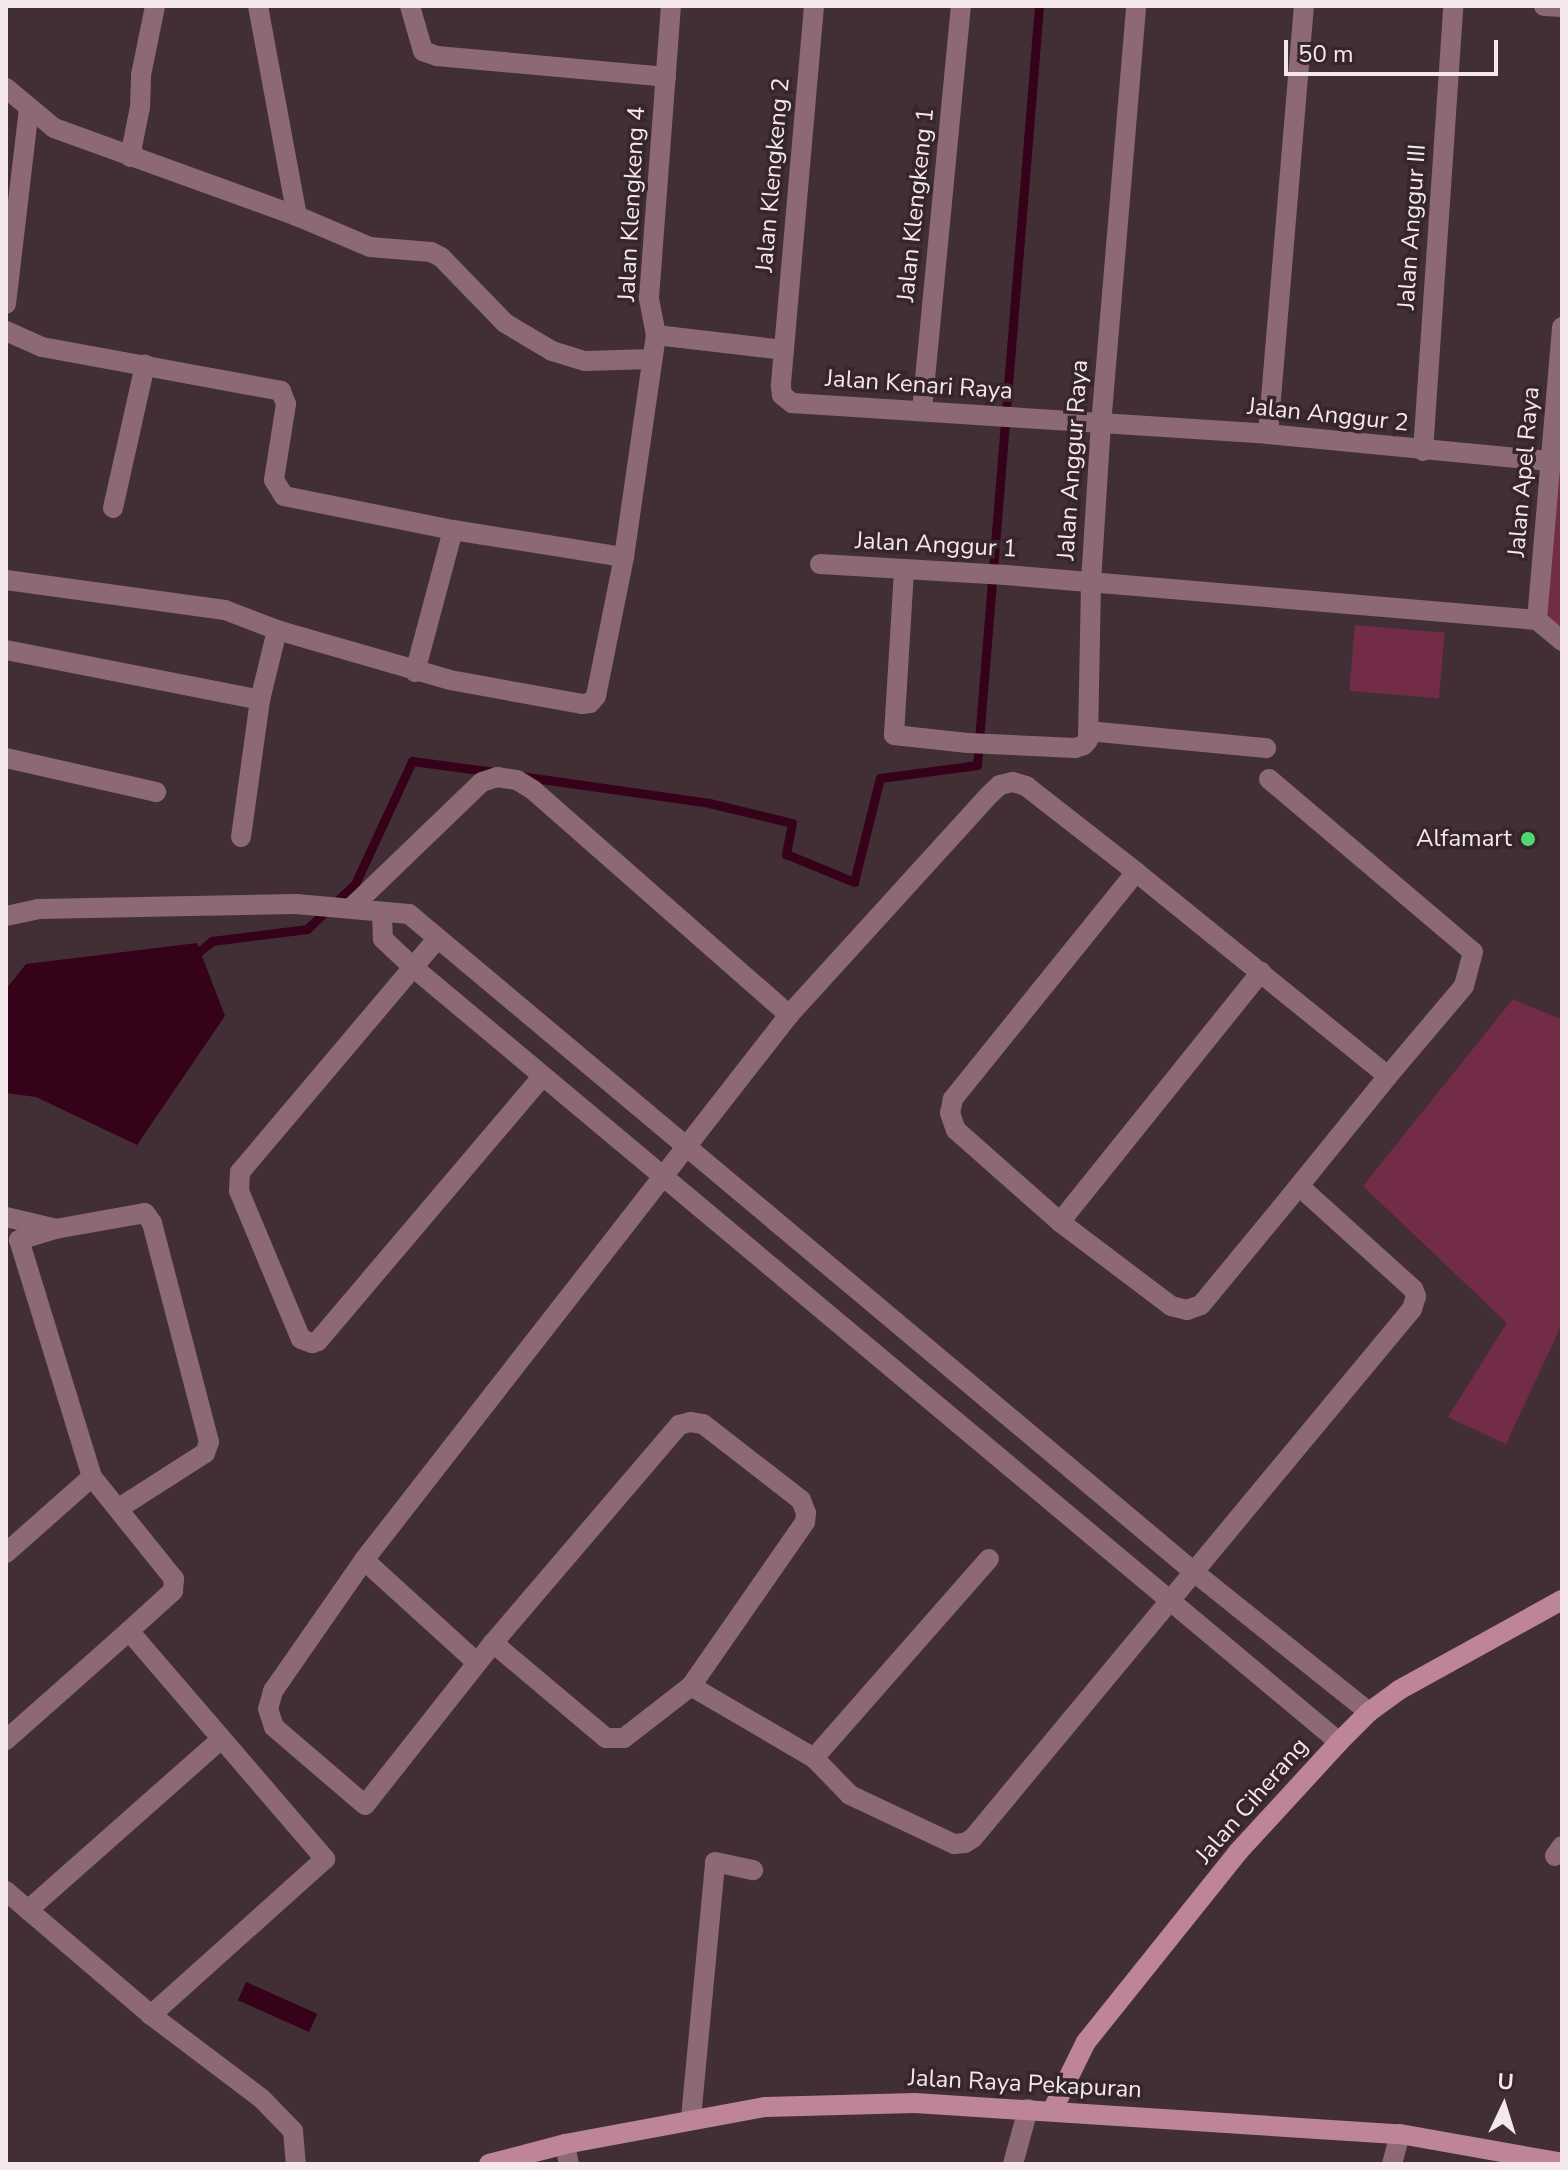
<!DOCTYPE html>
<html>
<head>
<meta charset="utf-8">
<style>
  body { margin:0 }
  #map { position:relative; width:1568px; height:2170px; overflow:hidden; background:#412f35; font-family:"Nunito Sans",sans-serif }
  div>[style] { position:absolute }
  .green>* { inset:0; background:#732c47; transform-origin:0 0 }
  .water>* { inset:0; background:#360219; transform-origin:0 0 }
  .stream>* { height:9px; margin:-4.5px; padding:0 4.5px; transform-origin:4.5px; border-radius:4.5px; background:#360219 }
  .street>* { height:20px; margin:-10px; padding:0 10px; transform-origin:10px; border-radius:10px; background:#8c6973 }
  .secondary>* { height:20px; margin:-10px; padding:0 10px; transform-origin:10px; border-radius:10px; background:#bd8596 }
  .dots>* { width:22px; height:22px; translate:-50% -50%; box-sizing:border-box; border:4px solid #36252a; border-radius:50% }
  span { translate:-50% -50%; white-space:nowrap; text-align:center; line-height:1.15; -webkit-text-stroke:7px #36252a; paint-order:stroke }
  .street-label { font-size:24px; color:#f4e8ec }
  .poi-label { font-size:24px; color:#f4e8ec }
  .right { translate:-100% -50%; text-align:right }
  .frame { position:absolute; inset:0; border:8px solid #f4e8ec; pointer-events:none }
  .north { position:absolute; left:1464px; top:2066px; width:80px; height:80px; -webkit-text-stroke:6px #36252a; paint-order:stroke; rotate:4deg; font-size:22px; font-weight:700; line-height:32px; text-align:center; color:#f4e8ec }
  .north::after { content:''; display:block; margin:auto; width:28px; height:36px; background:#f4e8ec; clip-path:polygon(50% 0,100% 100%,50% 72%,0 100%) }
  .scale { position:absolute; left:1284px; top:40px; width:214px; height:36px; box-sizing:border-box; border:4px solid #f4e8ec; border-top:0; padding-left:10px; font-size:24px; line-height:28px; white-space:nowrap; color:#f4e8ec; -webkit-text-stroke:6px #36252a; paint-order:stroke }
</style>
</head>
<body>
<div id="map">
  <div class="green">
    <div style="clip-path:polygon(1562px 411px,1562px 641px,1537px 620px)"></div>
    <div style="left:1355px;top:625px;width:90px;height:66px;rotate:5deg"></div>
    <div style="clip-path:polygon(1513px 999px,1562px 1020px,1562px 1324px,1506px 1444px,1448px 1417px,1507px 1323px,1363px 1186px)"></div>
  </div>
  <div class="water">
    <div style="clip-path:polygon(197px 943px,225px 1016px,137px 1145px,36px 1097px,6px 1093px,6px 989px,26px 964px)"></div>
    <div style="left:246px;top:1982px;width:78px;height:20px;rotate:24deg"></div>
  </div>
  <div class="stream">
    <div style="left:520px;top:776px;width:191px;rotate:8.1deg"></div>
    <div style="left:709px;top:803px;width:85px;rotate:13.5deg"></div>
    <div style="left:792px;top:823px;width:32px;rotate:101deg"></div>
    <div style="left:786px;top:854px;width:74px;rotate:22.4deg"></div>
    <div style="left:854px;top:882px;width:107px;rotate:-76deg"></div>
    <div style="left:880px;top:778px;width:98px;rotate:-7.6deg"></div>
    <div style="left:977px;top:765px;width:762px;rotate:-85.33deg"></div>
    <div style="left:196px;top:954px;width:21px;rotate:-39deg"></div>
    <div style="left:212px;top:941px;width:96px;rotate:-7.2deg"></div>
    <div style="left:307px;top:929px;width:66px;rotate:-43.2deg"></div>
    <div style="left:355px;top:884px;width:136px;rotate:-65.1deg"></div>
    <div style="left:412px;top:761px;width:83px;rotate:7.6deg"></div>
  </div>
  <div class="street">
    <div style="left:258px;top:6px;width:214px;rotate:79.5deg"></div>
    <div style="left:410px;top:6px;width:47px;rotate:73.9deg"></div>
    <div style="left:423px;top:51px;width:15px;rotate:20deg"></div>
    <div style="left:437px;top:56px;width:230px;rotate:5.2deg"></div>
    <div style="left:814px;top:6px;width:382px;rotate:95deg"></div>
    <div style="left:781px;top:387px;width:8px;rotate:83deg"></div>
    <div style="left:782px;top:395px;width:13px;rotate:39deg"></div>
    <div style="left:792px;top:403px;width:477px;rotate:3.7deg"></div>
    <div style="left:1268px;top:434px;width:282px;rotate:5.5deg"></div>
    <div style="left:1544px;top:6px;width:18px;rotate:3deg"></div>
    <div style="left:6px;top:88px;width:62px;rotate:39.8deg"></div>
    <div style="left:54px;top:128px;width:258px;rotate:19.9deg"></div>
    <div style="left:297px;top:216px;width:79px;rotate:23deg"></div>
    <div style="left:370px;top:247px;width:61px;rotate:4.7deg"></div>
    <div style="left:431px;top:252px;width:11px;rotate:27deg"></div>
    <div style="left:441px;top:257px;width:92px;rotate:45.9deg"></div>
    <div style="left:505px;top:323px;width:55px;rotate:30.8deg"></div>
    <div style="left:552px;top:351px;width:34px;rotate:17deg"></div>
    <div style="left:585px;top:361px;width:67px;rotate:-1.7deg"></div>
    <div style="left:130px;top:157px;width:51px;rotate:-78.7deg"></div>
    <div style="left:140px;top:107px;width:32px;rotate:-88deg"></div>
    <div style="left:141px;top:75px;width:70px;rotate:-78.5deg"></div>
    <div style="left:6px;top:304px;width:198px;rotate:-83.3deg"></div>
    <div style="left:6px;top:331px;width:39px;rotate:24deg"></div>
    <div style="left:42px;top:347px;width:243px;rotate:10.4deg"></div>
    <div style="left:281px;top:391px;width:14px;rotate:69deg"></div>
    <div style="left:286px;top:404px;width:77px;rotate:99deg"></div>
    <div style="left:274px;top:480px;width:19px;rotate:58deg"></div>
    <div style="left:284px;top:496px;width:172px;rotate:11.4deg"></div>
    <div style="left:453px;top:530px;width:173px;rotate:9deg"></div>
    <div style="left:656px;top:335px;width:129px;rotate:6.7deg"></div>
    <div style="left:922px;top:410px;width:406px;rotate:-84.5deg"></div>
    <div style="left:1268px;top:434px;width:430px;rotate:-85.2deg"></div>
    <div style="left:1423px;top:451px;width:446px;rotate:-86.1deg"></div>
    <div style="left:113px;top:508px;width:147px;rotate:-77.4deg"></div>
    <div style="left:820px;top:564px;width:186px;rotate:3.4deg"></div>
    <div style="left:1006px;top:575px;width:533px;rotate:4.84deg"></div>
    <div style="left:1537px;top:620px;width:33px;rotate:40deg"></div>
    <div style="left:904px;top:571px;width:164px;rotate:93.5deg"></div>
    <div style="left:894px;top:735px;width:74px;rotate:6.2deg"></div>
    <div style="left:968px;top:743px;width:107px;rotate:2.7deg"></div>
    <div style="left:1075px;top:748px;width:9px;rotate:-18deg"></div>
    <div style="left:1084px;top:745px;width:6px;rotate:-51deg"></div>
    <div style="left:1088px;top:740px;width:158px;rotate:-88.9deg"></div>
    <div style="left:1091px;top:582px;width:157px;rotate:-86.4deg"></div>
    <div style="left:1101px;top:425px;width:420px;rotate:-85.2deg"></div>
    <div style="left:6px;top:580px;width:221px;rotate:7.8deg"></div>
    <div style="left:225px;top:610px;width:56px;rotate:21deg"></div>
    <div style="left:1537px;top:620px;width:294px;rotate:-85.1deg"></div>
    <div style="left:6px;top:650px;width:259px;rotate:11.1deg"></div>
    <div style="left:415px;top:672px;width:147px;rotate:-75deg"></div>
    <div style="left:1088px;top:731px;width:179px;rotate:5.5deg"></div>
    <div style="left:6px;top:758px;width:154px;rotate:12.8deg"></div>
    <div style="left:1269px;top:779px;width:267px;rotate:40.3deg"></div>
    <div style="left:1473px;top:952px;width:35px;rotate:105deg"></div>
    <div style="left:1464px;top:986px;width:118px;rotate:130.2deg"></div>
    <div style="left:1013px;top:782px;width:14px;rotate:17deg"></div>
    <div style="left:1026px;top:786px;width:140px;rotate:38deg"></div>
    <div style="left:1136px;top:872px;width:324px;rotate:39deg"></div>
    <div style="left:1388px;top:1076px;width:141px;rotate:129deg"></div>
    <div style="left:1299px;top:1186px;width:154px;rotate:42.1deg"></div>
    <div style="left:1413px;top:1289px;width:8px;rotate:67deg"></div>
    <div style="left:1416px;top:1296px;width:14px;rotate:107deg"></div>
    <div style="left:1412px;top:1309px;width:687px;rotate:129.69deg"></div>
    <div style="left:973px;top:1838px;width:9px;rotate:148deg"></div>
    <div style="left:965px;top:1843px;width:11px;rotate:175deg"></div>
    <div style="left:954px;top:1844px;width:115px;rotate:-154.8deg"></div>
    <div style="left:850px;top:1795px;width:52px;rotate:-134.2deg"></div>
    <div style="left:814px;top:1758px;width:143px;rotate:-149.7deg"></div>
    <div style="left:691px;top:1686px;width:85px;rotate:142.2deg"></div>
    <div style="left:624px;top:1738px;width:18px;rotate:180deg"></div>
    <div style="left:606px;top:1738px;width:148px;rotate:-139.9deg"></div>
    <div style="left:493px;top:1643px;width:206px;rotate:128.3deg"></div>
    <div style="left:365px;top:1805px;width:120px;rotate:-139.4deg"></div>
    <div style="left:274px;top:1727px;width:19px;rotate:-108deg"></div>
    <div style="left:268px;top:1709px;width:19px;rotate:-74deg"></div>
    <div style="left:273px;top:1691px;width:160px;rotate:-55.2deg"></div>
    <div style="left:364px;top:1560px;width:691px;rotate:-52.05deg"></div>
    <div style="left:789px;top:1015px;width:296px;rotate:-47.7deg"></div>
    <div style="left:988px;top:796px;width:16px;rotate:-43deg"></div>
    <div style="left:1000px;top:785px;width:13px;rotate:-13deg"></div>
    <div style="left:241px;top:837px;width:138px;rotate:-82.1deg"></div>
    <div style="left:260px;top:700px;width:72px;rotate:-76.3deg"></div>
    <div style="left:277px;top:630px;width:180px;rotate:16.1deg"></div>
    <div style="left:450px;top:680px;width:134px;rotate:10.3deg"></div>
    <div style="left:582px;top:704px;width:8px;rotate:-7deg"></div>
    <div style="left:590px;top:703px;width:9px;rotate:-49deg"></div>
    <div style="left:596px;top:696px;width:142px;rotate:-78.6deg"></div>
    <div style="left:624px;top:557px;width:224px;rotate:-81.8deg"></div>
    <div style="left:656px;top:335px;width:38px;rotate:-101deg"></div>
    <div style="left:649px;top:298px;width:293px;rotate:-85.7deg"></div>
    <div style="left:1136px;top:872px;width:292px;rotate:128.9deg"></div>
    <div style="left:953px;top:1099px;width:14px;rotate:102deg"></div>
    <div style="left:950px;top:1113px;width:18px;rotate:71deg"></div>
    <div style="left:956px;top:1130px;width:139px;rotate:41.5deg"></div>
    <div style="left:1060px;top:1222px;width:139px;rotate:37.1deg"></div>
    <div style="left:1171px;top:1306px;width:16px;rotate:14deg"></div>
    <div style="left:1187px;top:1310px;width:15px;rotate:-20deg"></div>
    <div style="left:1201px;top:1305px;width:154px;rotate:-50.5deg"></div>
    <div style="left:353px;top:906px;width:179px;rotate:-43.9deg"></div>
    <div style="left:482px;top:782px;width:16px;rotate:-18deg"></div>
    <div style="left:497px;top:777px;width:20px;rotate:9deg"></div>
    <div style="left:517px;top:780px;width:19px;rotate:32deg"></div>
    <div style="left:533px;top:790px;width:341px;rotate:41.3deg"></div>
    <div style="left:382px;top:913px;width:26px;rotate:88deg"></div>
    <div style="left:383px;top:939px;width:42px;rotate:43.1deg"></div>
    <div style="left:414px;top:968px;width:1206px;rotate:39.92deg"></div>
    <div style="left:6px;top:916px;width:33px;rotate:-12deg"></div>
    <div style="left:38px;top:909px;width:258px;rotate:-1.1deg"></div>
    <div style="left:296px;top:904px;width:113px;rotate:5.1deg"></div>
    <div style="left:409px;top:914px;width:1024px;rotate:39.97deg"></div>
    <div style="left:1194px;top:1572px;width:224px;rotate:38.7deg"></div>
    <div style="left:437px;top:939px;width:305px;rotate:130.2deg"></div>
    <div style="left:240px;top:1172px;width:19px;rotate:93deg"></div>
    <div style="left:239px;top:1191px;width:160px;rotate:67.3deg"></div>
    <div style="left:301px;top:1339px;width:12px;rotate:20deg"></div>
    <div style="left:312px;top:1343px;width:6px;rotate:-18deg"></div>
    <div style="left:318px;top:1341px;width:346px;rotate:-49.7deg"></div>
    <div style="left:6px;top:1217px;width:48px;rotate:13.2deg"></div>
    <div style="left:1060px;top:1222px;width:321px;rotate:-51.2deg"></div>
    <div style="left:92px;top:1477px;width:248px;rotate:-107.1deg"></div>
    <div style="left:19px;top:1240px;width:38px;rotate:-17deg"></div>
    <div style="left:55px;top:1229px;width:91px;rotate:-10.1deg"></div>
    <div style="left:145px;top:1213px;width:12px;rotate:55deg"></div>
    <div style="left:152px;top:1223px;width:226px;rotate:75.4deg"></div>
    <div style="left:209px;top:1442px;width:12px;rotate:110deg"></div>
    <div style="left:205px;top:1453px;width:102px;rotate:147.4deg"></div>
    <div style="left:6px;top:1553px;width:115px;rotate:-41.5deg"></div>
    <div style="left:92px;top:1477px;width:131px;rotate:51.2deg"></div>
    <div style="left:174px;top:1579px;width:12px;rotate:95deg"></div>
    <div style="left:173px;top:1591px;width:59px;rotate:137.7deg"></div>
    <div style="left:129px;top:1631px;width:301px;rotate:49.3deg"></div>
    <div style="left:325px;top:1859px;width:234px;rotate:138.1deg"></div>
    <div style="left:364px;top:1560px;width:153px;rotate:42.3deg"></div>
    <div style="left:493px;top:1643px;width:287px;rotate:-49.5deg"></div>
    <div style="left:679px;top:1425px;width:11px;rotate:-15deg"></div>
    <div style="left:690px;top:1422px;width:13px;rotate:9deg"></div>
    <div style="left:703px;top:1424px;width:124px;rotate:37.8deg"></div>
    <div style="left:801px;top:1500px;width:14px;rotate:69deg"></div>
    <div style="left:806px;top:1513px;width:9px;rotate:96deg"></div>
    <div style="left:805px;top:1522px;width:200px;rotate:124.8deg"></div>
    <div style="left:6px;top:1740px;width:164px;rotate:-41.5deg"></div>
    <div style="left:814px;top:1758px;width:265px;rotate:-48.7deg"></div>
    <div style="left:1555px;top:1856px;width:12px;rotate:-55deg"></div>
    <div style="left:6px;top:1891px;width:191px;rotate:40.5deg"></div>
    <div style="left:151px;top:2015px;width:139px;rotate:37.1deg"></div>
    <div style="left:262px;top:2099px;width:45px;rotate:45.9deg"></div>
    <div style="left:293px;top:2131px;width:33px;rotate:85deg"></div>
    <div style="left:28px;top:1910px;width:256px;rotate:-41.5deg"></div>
    <div style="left:691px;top:2118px;width:257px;rotate:-84.6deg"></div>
    <div style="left:715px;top:1862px;width:39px;rotate:12deg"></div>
    <div style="left:565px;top:2144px;width:20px;rotate:79deg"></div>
    <div style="left:1013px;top:2164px;width:57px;rotate:-74.7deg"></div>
    <div style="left:1392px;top:2164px;width:31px;rotate:-75deg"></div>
  </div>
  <div class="secondary">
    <div style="left:1052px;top:2111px;width:77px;rotate:-63.8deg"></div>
    <div style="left:1086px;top:2042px;width:243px;rotate:-51.3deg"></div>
    <div style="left:1238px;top:1852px;width:149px;rotate:-47.4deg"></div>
    <div style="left:1339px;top:1742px;width:42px;rotate:-45deg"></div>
    <div style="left:1369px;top:1712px;width:37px;rotate:-36deg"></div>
    <div style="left:1399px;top:1690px;width:186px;rotate:-28.9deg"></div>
    <div style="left:489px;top:2164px;width:79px;rotate:-14.7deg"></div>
    <div style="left:565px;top:2144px;width:203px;rotate:-10.5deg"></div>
    <div style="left:765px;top:2107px;width:150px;rotate:-1.5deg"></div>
    <div style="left:915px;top:2103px;width:486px;rotate:3.7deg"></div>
    <div style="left:1400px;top:2134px;width:165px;rotate:10.1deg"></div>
  </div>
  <div class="dots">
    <div style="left:1528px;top:839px;background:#52d673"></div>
  </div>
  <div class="street-label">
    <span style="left:773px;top:175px;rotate:-85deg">Jalan Klengkeng 2</span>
    <span style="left:632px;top:204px;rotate:-87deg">Jalan Klengkeng 4</span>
    <span style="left:916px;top:205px;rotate:-84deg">Jalan Klengkeng 1</span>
    <span style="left:1412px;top:227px;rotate:-86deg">Jalan Anggur III</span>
    <span style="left:919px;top:385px;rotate:4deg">Jalan Kenari Raya</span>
    <span style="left:1328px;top:415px;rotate:6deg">Jalan Anggur 2</span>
    <span style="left:1073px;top:460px;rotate:-86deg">Jalan Anggur Raya</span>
    <span style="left:1524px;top:472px;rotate:-85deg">Jalan Apel Raya</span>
    <span style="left:936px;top:545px;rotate:3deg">Jalan Anggur 1</span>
    <span style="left:1252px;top:1801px;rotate:-49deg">Jalan Ciherang</span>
    <span style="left:1025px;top:2084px;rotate:3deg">Jalan Raya Pekapuran</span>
  </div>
  <div class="poi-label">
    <span class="right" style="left:1512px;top:839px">Alfamart</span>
  </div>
  <div class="frame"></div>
  <div class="north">U</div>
  <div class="scale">50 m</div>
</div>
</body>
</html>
